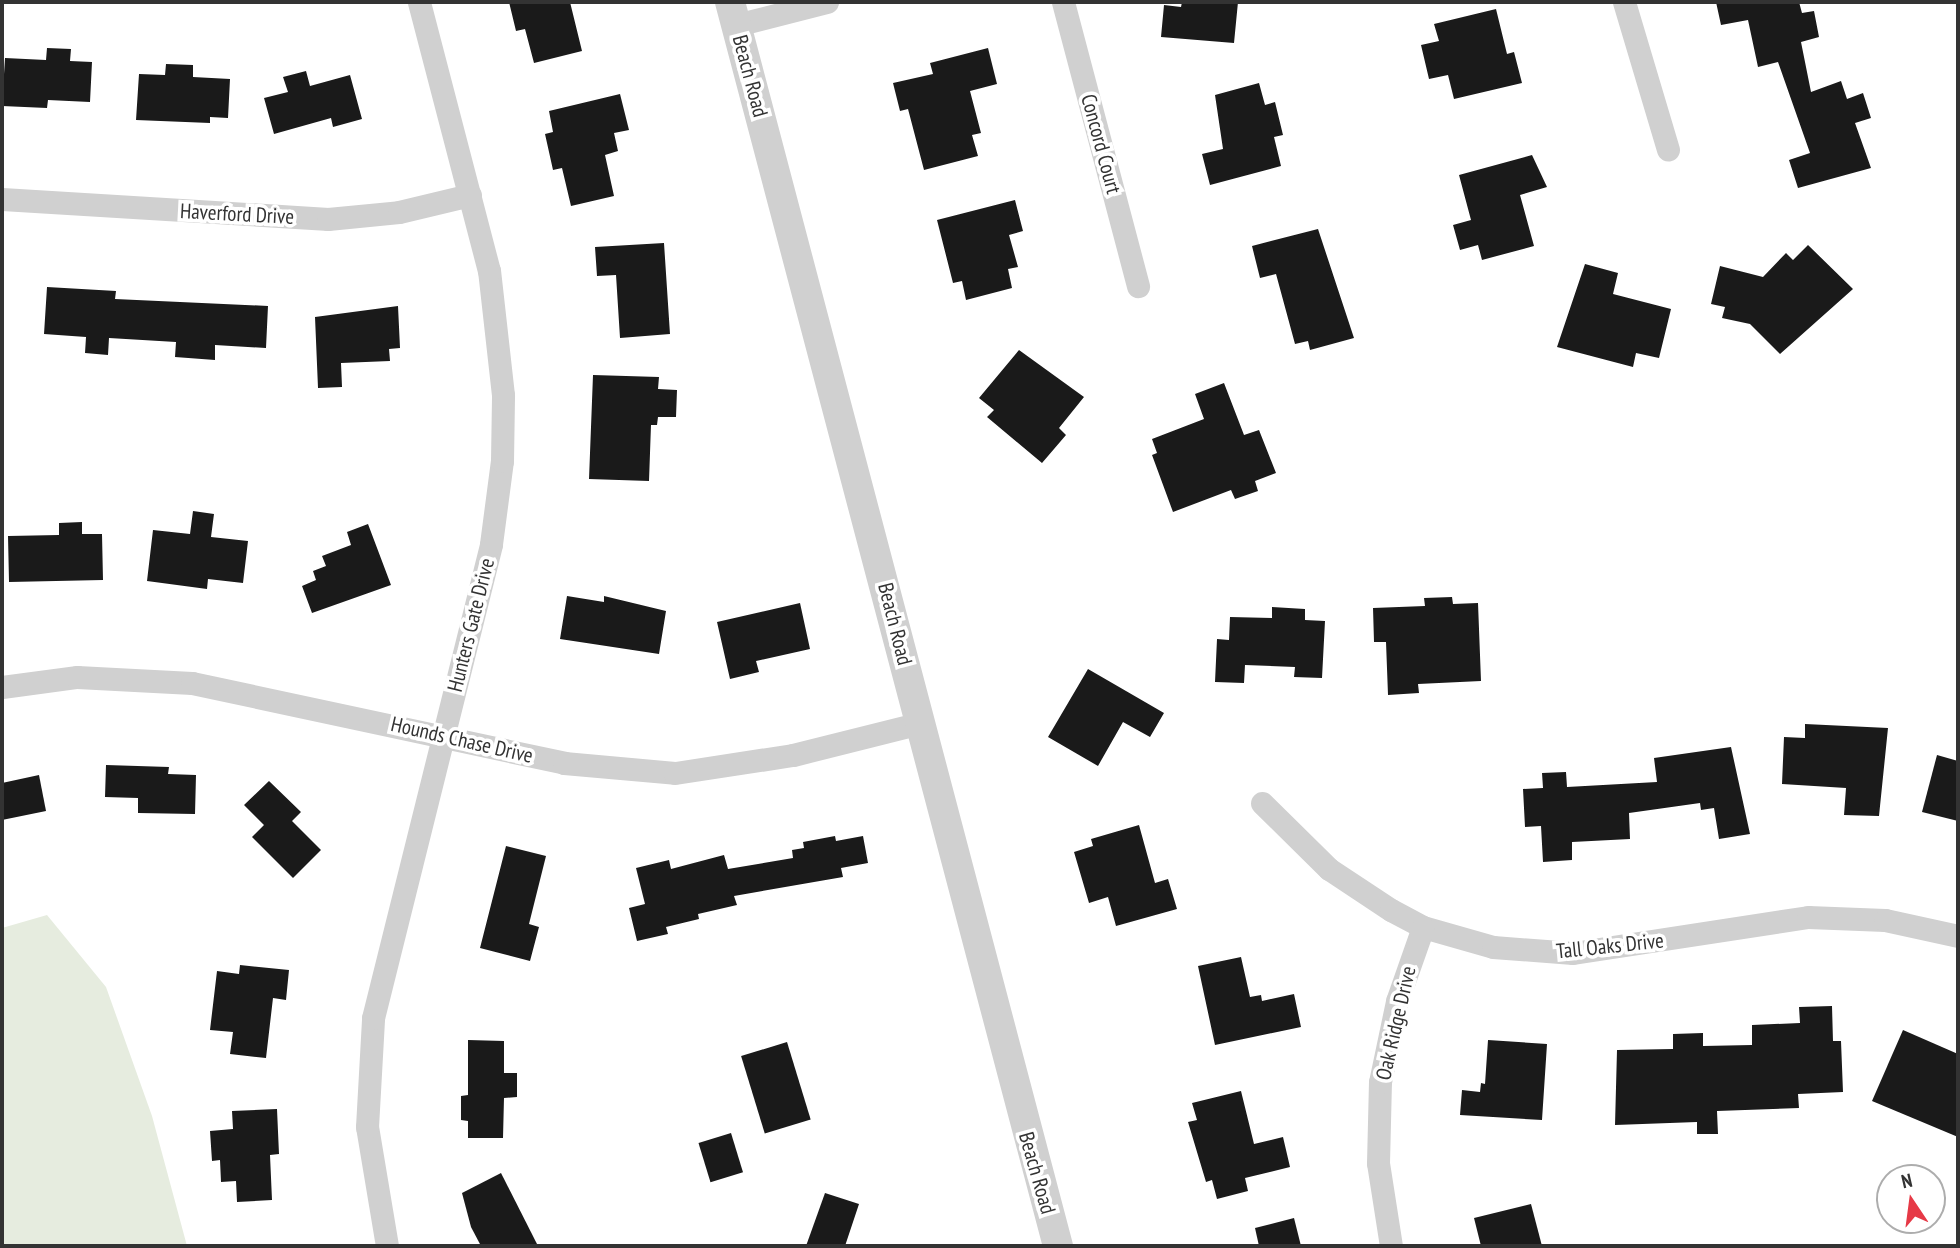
<!DOCTYPE html>
<html>
<head>
<meta charset="utf-8">
<style>
  body { margin:0 }
  #map { position:relative; width:1960px; height:1248px; overflow:hidden; background:#fff; font-family:"PT Sans Narrow",sans-serif }
  div>[style] { position:absolute }
  .green>* { inset:0; background:#e6ecdf }
  .building>* { inset:0; background:#1a1a1a; transform-origin:0 0 }
  .minor>* { height:23px; margin:-11.5px; padding:0 11.5px; transform-origin:11.5px; border-radius:11.5px; background:#d0d0d0 }
  .tertiary>* { height:30px; margin:-15px; padding:0 15px; transform-origin:15px; border-radius:15px; background:#d0d0d0 }
  span { translate:-50% -50%; white-space:nowrap; text-align:center; line-height:1.15; -webkit-text-stroke:7px #fff; paint-order:stroke }
  .street-label { font-size:21px; color:#333 }
  .frame { position:absolute; inset:0; border:4px solid #333; pointer-events:none }
  .north { position:absolute; left:1876px; top:1164px; width:70px; height:70px; box-sizing:border-box; background:#fff; border:2px solid #adadad; border-radius:50%; rotate:347deg; font-size:19px; font-weight:700; line-height:28px; text-align:center; color:#333 }
  .north::after { content:''; display:block; margin:auto; width:24px; height:32px; background:#e63946; clip-path:polygon(50% 0,100% 100%,50% 72%,0 100%) }
</style>
</head>
<body>
<div id="map">
  <div class="green">
    <div style="clip-path:polygon(47px 915px,106px 987px,152px 1116px,187px 1246px,2px 1246px,2px 928px)"></div>
  </div>
  <div class="building">
    <div style="clip-path:polygon(509px 2px,570px 2px,582px 51px,534px 63px,525px 29px,516px 31px)"></div>
    <div style="clip-path:polygon(1182px 2px,1238px 2px,1234px 43px,1161px 37px,1164px 5px,1181px 7px)"></div>
    <div style="clip-path:polygon(1716px 2px,1799px 2px,1802px 13px,1814px 11px,1819px 37px,1801px 42px,1811px 92px,1841px 81px,1847px 99px,1863px 93px,1871px 118px,1855px 123px,1871px 168px,1798px 188px,1789px 160px,1810px 153px,1778px 62px,1758px 67px,1748px 20px,1721px 25px)"></div>
    <div style="clip-path:polygon(1496px 9px,1507px 54px,1514px 52px,1522px 83px,1454px 99px,1448px 75px,1429px 79px,1421px 45px,1439px 41px,1434px 24px)"></div>
    <div style="clip-path:polygon(47px 48px,71px 49px,70px 61px,92px 62px,90px 102px,48px 100px,47px 108px,2px 106px,5px 58px,46px 60px)"></div>
    <div style="clip-path:polygon(988px 48px,997px 84px,970px 91px,981px 133px,972px 135px,978px 156px,924px 170px,908px 109px,900px 111px,893px 83px,933px 74px,930px 63px)"></div>
    <div style="clip-path:polygon(166px 64px,193px 65px,193px 77px,230px 79px,228px 118px,210px 117px,210px 123px,136px 120px,139px 74px,165px 75px)"></div>
    <div style="clip-path:polygon(306px 71px,310px 86px,350px 75px,362px 119px,333px 127px,331px 118px,274px 134px,264px 98px,288px 92px,283px 77px)"></div>
    <div style="clip-path:polygon(1259px 83px,1265px 105px,1275px 102px,1283px 135px,1274px 137px,1281px 166px,1210px 185px,1202px 154px,1223px 149px,1215px 95px)"></div>
    <div style="clip-path:polygon(620px 94px,629px 130px,614px 133px,618px 151px,605px 155px,614px 196px,571px 206px,562px 168px,553px 170px,545px 134px,553px 132px,549px 111px)"></div>
    <div style="clip-path:polygon(1532px 155px,1547px 187px,1520px 195px,1534px 246px,1482px 260px,1478px 245px,1460px 250px,1453px 225px,1471px 220px,1459px 175px)"></div>
    <div style="clip-path:polygon(1015px 200px,1023px 231px,1009px 235px,1018px 267px,1008px 269px,1012px 288px,966px 300px,962px 281px,953px 283px,937px 220px)"></div>
    <div style="clip-path:polygon(1318px 229px,1354px 338px,1310px 350px,1308px 341px,1295px 344px,1276px 274px,1260px 278px,1252px 246px)"></div>
    <div style="clip-path:polygon(664px 243px,670px 334px,620px 338px,616px 275px,597px 276px,595px 247px)"></div>
    <div style="clip-path:polygon(1808px 245px,1853px 289px,1780px 354px,1750px 324px,1722px 318px,1725px 307px,1711px 304px,1720px 266px,1763px 277px,1786px 253px,1793px 260px)"></div>
    <div style="clip-path:polygon(1585px 264px,1618px 273px,1613px 294px,1671px 309px,1659px 358px,1636px 353px,1633px 367px,1557px 347px)"></div>
    <div style="clip-path:polygon(47px 287px,116px 291px,115px 299px,268px 306px,266px 348px,215px 345px,215px 360px,175px 357px,176px 342px,109px 338px,108px 355px,85px 353px,86px 337px,44px 334px)"></div>
    <div style="clip-path:polygon(398px 306px,400px 348px,389px 349px,390px 361px,341px 363px,342px 387px,318px 388px,315px 317px)"></div>
    <div style="clip-path:polygon(1019px 350px,1084px 397px,1059px 428px,1066px 435px,1042px 463px,987px 417px,994px 410px,979px 398px)"></div>
    <div style="clip-path:polygon(593px 375px,659px 377px,658px 389px,677px 390px,676px 417px,658px 417px,657px 425px,651px 425px,649px 481px,589px 479px)"></div>
    <div style="clip-path:polygon(1224px 383px,1244px 435px,1259px 430px,1276px 473px,1255px 481px,1258px 491px,1235px 499px,1231px 490px,1173px 512px,1152px 455px,1157px 453px,1152px 439px,1204px 419px,1195px 394px)"></div>
    <div style="clip-path:polygon(193px 511px,214px 514px,211px 537px,248px 541px,243px 583px,208px 579px,207px 589px,147px 581px,153px 530px,190px 534px)"></div>
    <div style="clip-path:polygon(82px 522px,82px 534px,102px 534px,103px 580px,9px 582px,8px 536px,59px 535px,59px 523px)"></div>
    <div style="clip-path:polygon(368px 524px,391px 585px,312px 613px,302px 586px,316px 580px,313px 571px,326px 566px,322px 556px,351px 545px,347px 532px)"></div>
    <div style="clip-path:polygon(567px 596px,604px 602px,604px 596px,666px 611px,659px 654px,560px 639px)"></div>
    <div style="clip-path:polygon(1452px 597px,1453px 604px,1478px 603px,1481px 681px,1418px 684px,1419px 693px,1388px 695px,1386px 642px,1374px 642px,1373px 608px,1425px 606px,1424px 598px)"></div>
    <div style="clip-path:polygon(800px 603px,810px 649px,756px 661px,759px 672px,730px 679px,717px 622px)"></div>
    <div style="clip-path:polygon(1272px 607px,1305px 609px,1305px 620px,1325px 621px,1322px 678px,1294px 677px,1295px 667px,1245px 665px,1244px 683px,1215px 682px,1217px 639px,1229px 640px,1230px 617px,1272px 618px)"></div>
    <div style="clip-path:polygon(1088px 669px,1164px 713px,1150px 737px,1123px 722px,1098px 766px,1048px 737px)"></div>
    <div style="clip-path:polygon(1805px 724px,1888px 728px,1879px 816px,1844px 815px,1846px 788px,1782px 784px,1784px 737px,1805px 738px)"></div>
    <div style="clip-path:polygon(1731px 747px,1750px 834px,1719px 839px,1714px 808px,1701px 810px,1700px 803px,1629px 813px,1630px 839px,1572px 842px,1572px 860px,1543px 862px,1541px 826px,1525px 827px,1523px 789px,1543px 788px,1542px 773px,1566px 772px,1567px 787px,1657px 782px,1654px 758px)"></div>
    <div style="clip-path:polygon(1937px 755px,1958px 761px,1958px 821px,1922px 812px)"></div>
    <div style="clip-path:polygon(106px 765px,169px 767px,168px 774px,196px 775px,195px 814px,138px 813px,138px 798px,105px 797px)"></div>
    <div style="clip-path:polygon(39px 775px,46px 811px,2px 820px,2px 783px)"></div>
    <div style="clip-path:polygon(269px 781px,301px 812px,292px 821px,321px 850px,293px 878px,252px 837px,264px 825px,244px 805px)"></div>
    <div style="clip-path:polygon(1139px 825px,1155px 883px,1168px 879px,1177px 909px,1116px 926px,1108px 897px,1089px 903px,1074px 852px,1093px 846px,1091px 839px)"></div>
    <div style="clip-path:polygon(835px 836px,836px 841px,863px 836px,868px 863px,841px 868px,843px 877px,734px 896px,737px 905px,698px 914px,699px 919px,666px 927px,668px 934px,637px 941px,629px 908px,645px 904px,636px 868px,669px 860px,671px 869px,724px 855px,728px 869px,793px 858px,792px 850px,804px 848px,803px 842px)"></div>
    <div style="clip-path:polygon(506px 846px,546px 856px,529px 924px,539px 927px,530px 961px,480px 948px)"></div>
    <div style="clip-path:polygon(1241px 957px,1250px 997px,1261px 995px,1262px 1001px,1294px 994px,1301px 1027px,1215px 1045px,1198px 966px)"></div>
    <div style="clip-path:polygon(240px 965px,289px 970px,286px 1000px,273px 998px,266px 1058px,230px 1054px,233px 1032px,210px 1030px,217px 971px,239px 974px)"></div>
    <div style="clip-path:polygon(1832px 1006px,1833px 1041px,1841px 1041px,1843px 1092px,1798px 1094px,1799px 1108px,1717px 1111px,1718px 1134px,1697px 1134px,1697px 1122px,1615px 1125px,1617px 1050px,1673px 1049px,1673px 1034px,1703px 1033px,1703px 1046px,1752px 1045px,1752px 1025px,1800px 1023px,1799px 1007px)"></div>
    <div style="clip-path:polygon(1903px 1030px,1958px 1054px,1958px 1137px,1872px 1101px)"></div>
    <div style="clip-path:polygon(468px 1040px,504px 1041px,504px 1073px,517px 1073px,517px 1097px,504px 1098px,503px 1138px,468px 1138px,468px 1121px,461px 1120px,461px 1096px,468px 1095px)"></div>
    <div style="clip-path:polygon(1488px 1040px,1547px 1044px,1542px 1120px,1460px 1115px,1462px 1090px,1480px 1092px,1481px 1083px,1485px 1084px)"></div>
    <div style="left:787px;top:1042px;width:81px;height:48px;rotate:73deg"></div>
    <div style="clip-path:polygon(1241px 1091px,1254px 1144px,1283px 1137px,1290px 1167px,1245px 1178px,1248px 1191px,1217px 1199px,1212px 1180px,1206px 1182px,1188px 1122px,1197px 1120px,1192px 1103px)"></div>
    <div style="clip-path:polygon(277px 1109px,279px 1154px,270px 1155px,272px 1200px,237px 1202px,236px 1181px,221px 1182px,220px 1160px,212px 1161px,210px 1131px,233px 1129px,232px 1111px)"></div>
    <div style="left:731px;top:1133px;width:41px;height:34px;rotate:73deg"></div>
    <div style="clip-path:polygon(501px 1173px,538px 1246px,481px 1246px,471px 1227px,462px 1193px)"></div>
    <div style="clip-path:polygon(825px 1193px,859px 1204px,845px 1246px,806px 1246px)"></div>
    <div style="clip-path:polygon(1531px 1204px,1542px 1246px,1481px 1246px,1474px 1218px)"></div>
    <div style="clip-path:polygon(1294px 1218px,1301px 1246px,1259px 1246px,1255px 1228px)"></div>
  </div>
  <div class="minor">
    <div style="left:1063px;top:2px;width:294px;rotate:75.2deg"></div>
    <div style="left:1624px;top:2px;width:154px;rotate:73.4deg"></div>
    <div style="left:736px;top:25px;width:94px;rotate:-14.2deg"></div>
    <div style="left:2px;top:199px;width:327px;rotate:3.5deg"></div>
    <div style="left:328px;top:219px;width:71px;rotate:-5.6deg"></div>
    <div style="left:399px;top:212px;width:73px;rotate:-13.5deg"></div>
    <div style="left:2px;top:687px;width:76px;rotate:-7.6deg"></div>
    <div style="left:77px;top:677px;width:115px;rotate:3deg"></div>
    <div style="left:192px;top:683px;width:381px;rotate:12.1deg"></div>
    <div style="left:564px;top:763px;width:111px;rotate:5.1deg"></div>
    <div style="left:675px;top:773px;width:119px;rotate:-8.7deg"></div>
    <div style="left:793px;top:755px;width:131px;rotate:-14.1deg"></div>
    <div style="left:1262px;top:803px;width:94px;rotate:44.6deg"></div>
    <div style="left:1329px;top:869px;width:74px;rotate:33.5deg"></div>
    <div style="left:1391px;top:910px;width:36px;rotate:28deg"></div>
    <div style="left:1423px;top:927px;width:73px;rotate:15.9deg"></div>
    <div style="left:1493px;top:947px;width:80px;rotate:4.3deg"></div>
    <div style="left:1573px;top:953px;width:238px;rotate:-8.7deg"></div>
    <div style="left:1808px;top:917px;width:77px;rotate:2.2deg"></div>
    <div style="left:1885px;top:920px;width:75px;rotate:12.4deg"></div>
    <div style="left:387px;top:1246px;width:121px;rotate:-99.5deg"></div>
    <div style="left:367px;top:1127px;width:109px;rotate:-86.8deg"></div>
    <div style="left:373px;top:1018px;width:488px;rotate:-76deg"></div>
    <div style="left:491px;top:544px;width:84px;rotate:-82.5deg"></div>
    <div style="left:502px;top:461px;width:66px;rotate:-89.1deg"></div>
    <div style="left:503px;top:395px;width:125px;rotate:-96.4deg"></div>
    <div style="left:489px;top:271px;width:278px;rotate:-104.6deg"></div>
    <div style="left:1391px;top:1246px;width:84px;rotate:-98.9deg"></div>
    <div style="left:1378px;top:1163px;width:81px;rotate:-88.6deg"></div>
    <div style="left:1380px;top:1082px;width:83px;rotate:-78.1deg"></div>
    <div style="left:1397px;top:1001px;width:78px;rotate:-70.6deg"></div>
  </div>
  <div class="tertiary">
    <div style="left:730px;top:2px;width:1287px;rotate:75.23deg"></div>
  </div>
  <div class="street-label">
    <span style="left:750px;top:76px;rotate:75deg">Beach Road</span>
    <span style="left:1101px;top:144px;rotate:75deg">Concord Court</span>
    <span style="left:237px;top:214px;rotate:3deg">Haverford Drive</span>
    <span style="left:895px;top:624px;rotate:76deg">Beach Road</span>
    <span style="left:471px;top:625px;rotate:-76deg">Hunters Gate Drive</span>
    <span style="left:462px;top:740px;rotate:13deg">Hounds Chase Drive</span>
    <span style="left:1610px;top:946px;rotate:-6deg">Tall Oaks Drive</span>
    <span style="left:1396px;top:1023px;rotate:-77deg">Oak Ridge Drive</span>
    <span style="left:1037px;top:1173px;rotate:74deg">Beach Road</span>
  </div>
  <div class="frame"></div>
  <div class="north">N</div>
</div>
</body>
</html>
